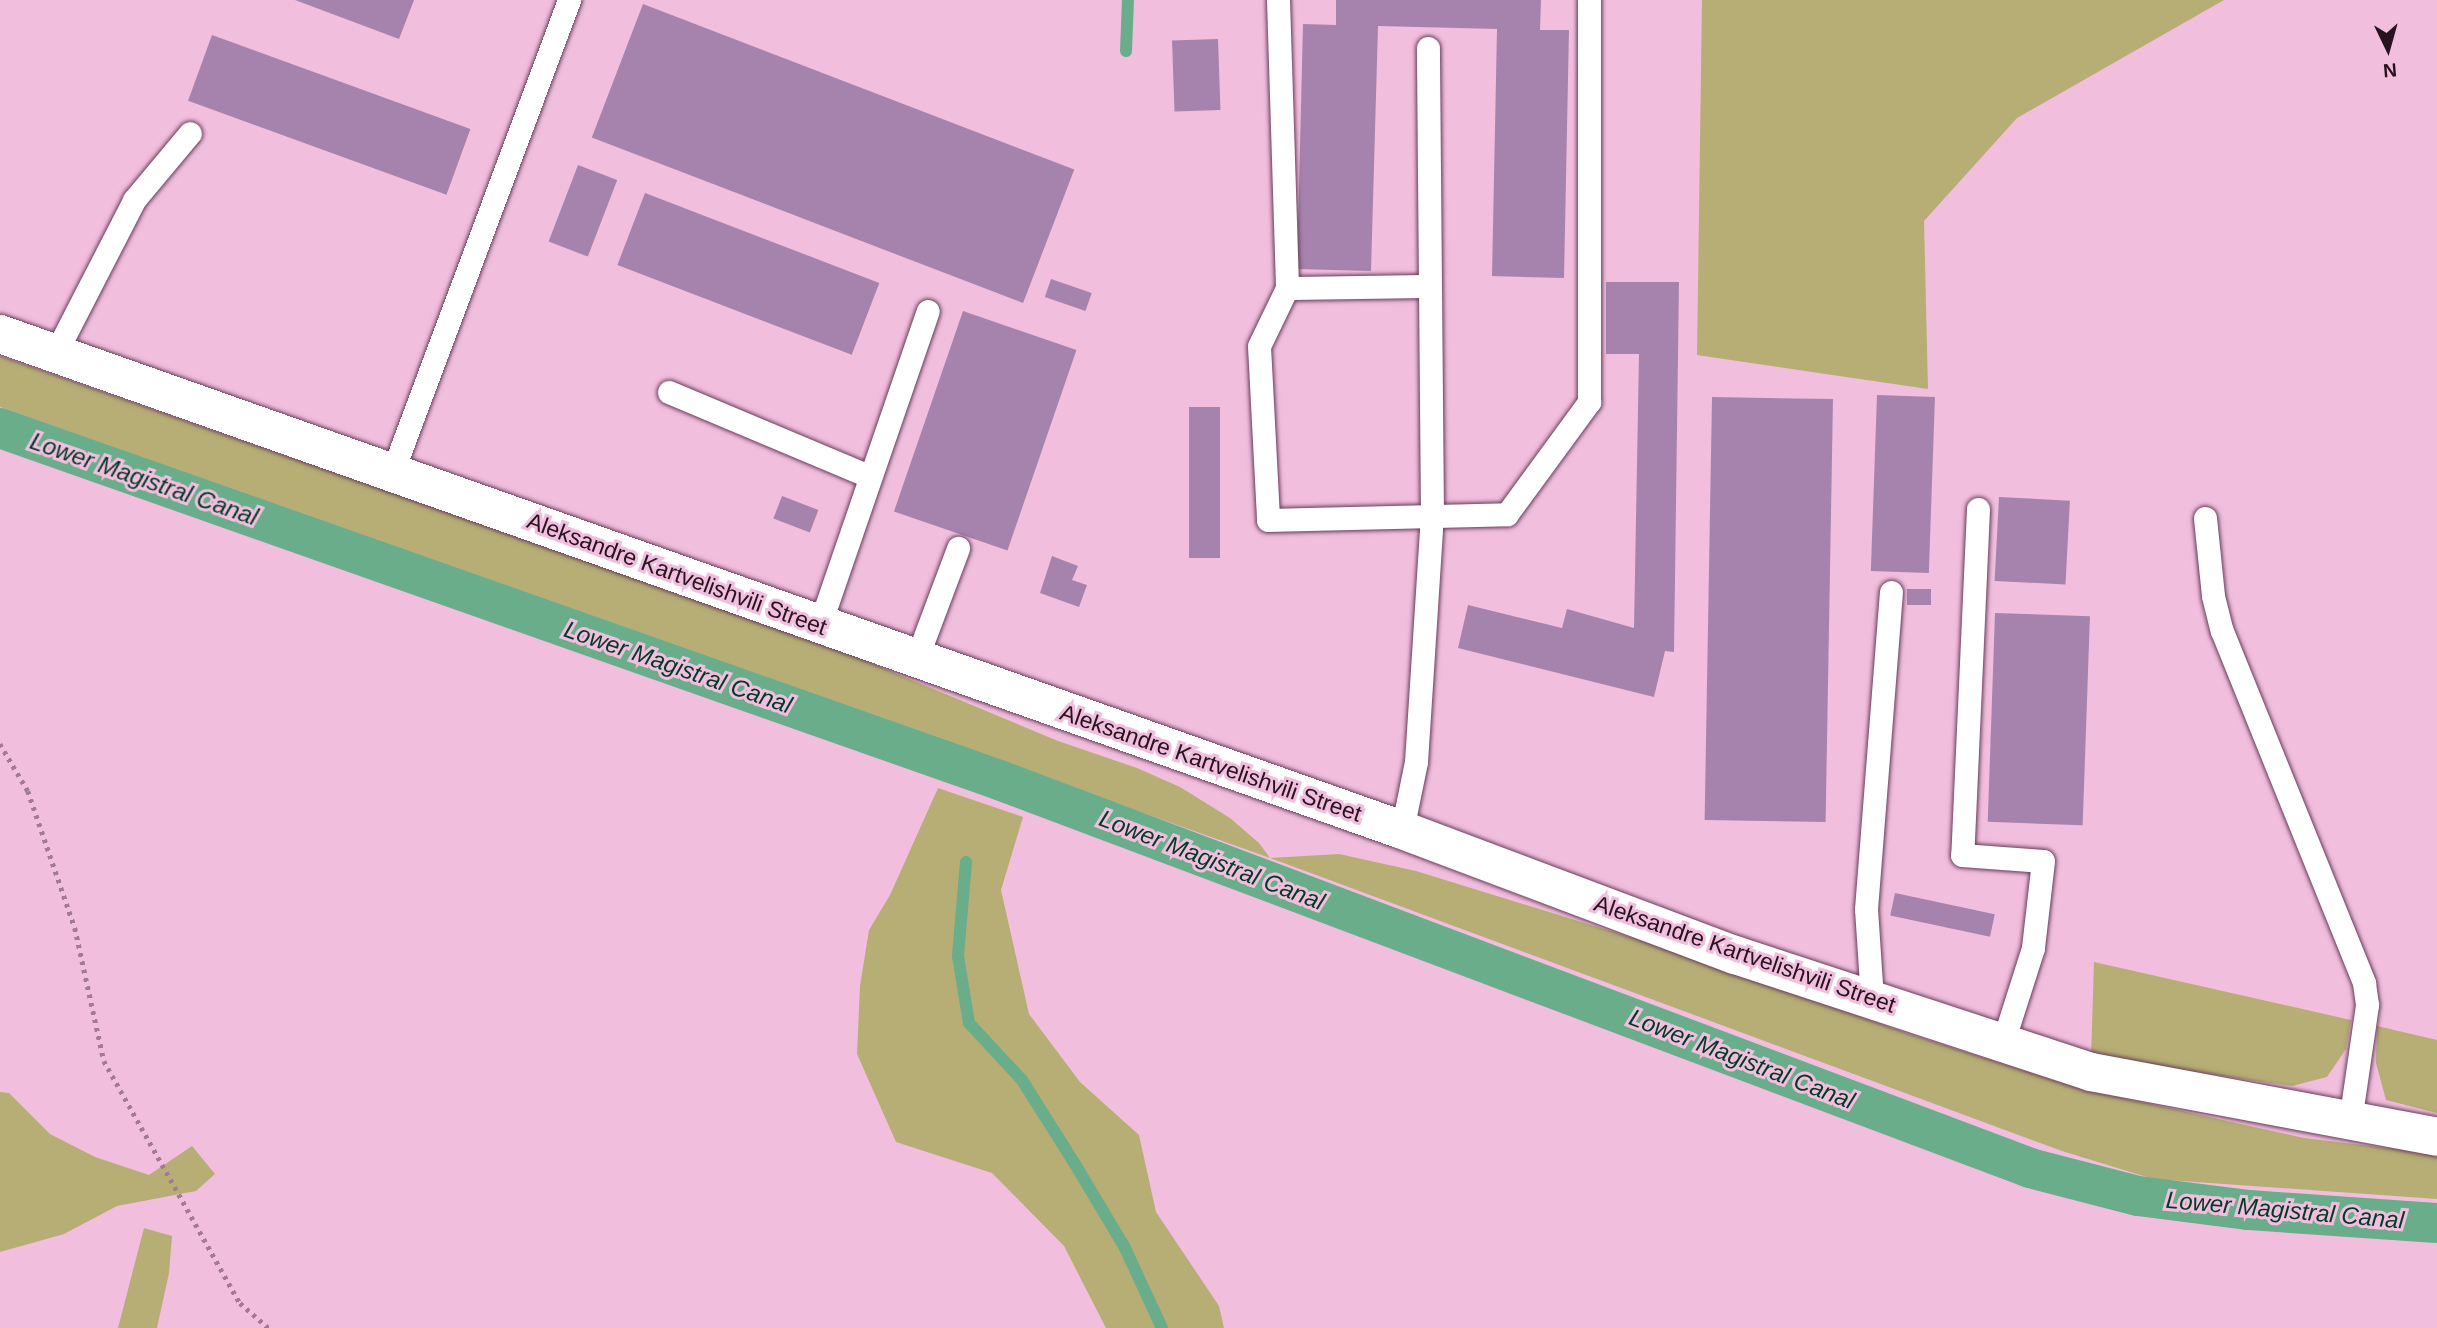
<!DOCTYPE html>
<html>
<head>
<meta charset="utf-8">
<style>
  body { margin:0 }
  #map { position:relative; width:2437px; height:1328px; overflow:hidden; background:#f2bede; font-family:Helvetica,sans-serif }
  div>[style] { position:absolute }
  .green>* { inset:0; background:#b6ae75 }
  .stream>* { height:12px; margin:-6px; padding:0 6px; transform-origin:6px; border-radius:6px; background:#69ad8b }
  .canal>* { height:40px; margin:-20px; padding:0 20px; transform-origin:20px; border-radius:20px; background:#69ad8b }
  .building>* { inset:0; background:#a683ad; transform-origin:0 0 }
  .path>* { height:4.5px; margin-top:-2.25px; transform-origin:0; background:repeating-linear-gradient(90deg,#a27b93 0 3.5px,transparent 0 8.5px) }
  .roads { filter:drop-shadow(0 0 2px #683d59) drop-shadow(0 0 2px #683d59) }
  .lane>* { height:23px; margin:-11.5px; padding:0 11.5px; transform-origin:11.5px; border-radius:11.5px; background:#fff }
  .street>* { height:38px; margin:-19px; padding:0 19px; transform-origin:19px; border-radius:19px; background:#fff }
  span { translate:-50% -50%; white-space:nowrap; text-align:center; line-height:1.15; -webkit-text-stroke:6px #f2bede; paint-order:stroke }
  .street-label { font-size:23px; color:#26131f }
  .water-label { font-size:24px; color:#003b25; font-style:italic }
  .north { position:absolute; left:2353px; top:14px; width:70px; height:70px; -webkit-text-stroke:5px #f2bede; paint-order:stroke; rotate:175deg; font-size:19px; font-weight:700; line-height:28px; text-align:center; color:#26131f }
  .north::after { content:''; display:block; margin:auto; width:24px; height:32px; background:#26131f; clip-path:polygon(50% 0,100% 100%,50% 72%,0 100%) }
</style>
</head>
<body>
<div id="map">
  <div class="green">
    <div style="clip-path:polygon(1702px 0,2224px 0,2017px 118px,1924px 221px,1928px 389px,1697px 355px)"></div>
    <div style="clip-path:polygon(0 356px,830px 646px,1058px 741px,1137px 768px,1180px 787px,1230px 818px,1259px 843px,1270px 858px,1339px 854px,1416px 871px,1675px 951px,1909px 1034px,2079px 1088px,2304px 1138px,2437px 1154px,2437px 1199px,2153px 1179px,2062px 1151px,1270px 858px,0 407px)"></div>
    <div style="clip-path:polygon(938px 788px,1023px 817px,1001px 890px,1029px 1014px,1080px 1082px,1139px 1135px,1156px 1212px,1219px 1306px,1224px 1328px,1106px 1328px,1064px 1246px,992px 1173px,896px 1142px,857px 1054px,860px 986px,869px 930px,890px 895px)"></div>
    <div style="clip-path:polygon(2094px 962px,2351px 1020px,2346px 1049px,2327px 1077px,2292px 1086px,2091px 1057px)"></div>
    <div style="clip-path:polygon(2377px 1026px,2437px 1040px,2437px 1113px,2386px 1100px,2376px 1063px)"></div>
    <div style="clip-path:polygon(0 1092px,9px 1093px,50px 1134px,95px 1157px,149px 1175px,192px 1146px,215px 1174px,196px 1191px,117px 1206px,64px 1234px,0 1252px)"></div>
    <div style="clip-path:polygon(144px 1228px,172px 1236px,169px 1273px,157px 1328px,118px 1328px)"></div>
  </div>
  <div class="stream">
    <div style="left:1126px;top:51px;width:51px;rotate:-87.8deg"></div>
    <div style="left:966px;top:862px;width:94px;rotate:94.9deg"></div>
    <div style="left:958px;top:956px;width:68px;rotate:80.7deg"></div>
    <div style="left:969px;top:1023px;width:78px;rotate:47.1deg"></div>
    <div style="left:1022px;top:1080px;width:99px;rotate:57.8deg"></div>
    <div style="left:1075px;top:1164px;width:98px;rotate:59.2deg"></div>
    <div style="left:1125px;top:1248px;width:88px;rotate:65.2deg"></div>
  </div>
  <div class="canal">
    <div style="left:0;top:428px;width:1059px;rotate:19.41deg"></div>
    <div style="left:999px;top:780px;width:1102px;rotate:20.62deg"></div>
    <div style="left:2030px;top:1168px;width:112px;rotate:14.5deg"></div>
    <div style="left:2138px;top:1196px;width:112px;rotate:7.2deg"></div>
    <div style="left:2249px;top:1210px;width:188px;rotate:4deg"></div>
  </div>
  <div class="building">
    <div style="clip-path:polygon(295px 0,414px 0,399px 39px)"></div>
    <div style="clip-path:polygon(1336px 0,1541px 0,1540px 30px,1569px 30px,1564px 278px,1492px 276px,1497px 29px,1378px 26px,1371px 271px,1297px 269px,1303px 24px,1336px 25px)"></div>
    <div style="left:643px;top:4px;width:462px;height:143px;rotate:21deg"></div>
    <div style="left:212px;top:35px;width:275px;height:70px;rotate:20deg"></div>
    <div style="left:1218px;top:39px;width:71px;height:46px;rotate:88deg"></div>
    <div style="left:578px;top:165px;width:42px;height:82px;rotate:21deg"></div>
    <div style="left:645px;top:193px;width:251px;height:77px;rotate:21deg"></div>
    <div style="left:1051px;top:279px;width:43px;height:19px;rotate:19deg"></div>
    <div style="clip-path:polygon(1606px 282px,1679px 282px,1674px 652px,1665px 651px,1654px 697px,1458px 648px,1468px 605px,1562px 628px,1567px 609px,1634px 628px,1639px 354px,1606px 354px)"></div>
    <div style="left:963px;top:311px;width:120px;height:212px;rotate:19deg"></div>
    <div style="left:1877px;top:395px;width:58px;height:176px;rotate:2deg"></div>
    <div style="left:1712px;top:397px;width:121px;height:423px;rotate:1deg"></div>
    <div style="left:1189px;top:407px;width:31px;height:151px"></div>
    <div style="left:782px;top:496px;width:39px;height:24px;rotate:21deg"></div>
    <div style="left:1999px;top:497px;width:71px;height:84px;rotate:3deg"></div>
    <div style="clip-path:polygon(1052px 556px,1078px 566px,1072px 580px,1087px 585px,1079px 607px,1040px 593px)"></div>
    <div style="left:1907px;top:589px;width:24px;height:16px"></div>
    <div style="left:1995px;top:613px;width:95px;height:209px;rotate:2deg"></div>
    <div style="left:1895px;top:893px;width:102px;height:23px;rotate:12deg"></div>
  </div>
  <div class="path">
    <div style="left:0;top:744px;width:55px;rotate:59.2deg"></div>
    <div style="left:28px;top:791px;width:145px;rotate:71.1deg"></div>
    <div style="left:75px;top:928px;width:136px;rotate:77.7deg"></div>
    <div style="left:104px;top:1061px;width:278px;rotate:60.7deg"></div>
    <div style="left:240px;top:1303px;width:38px;rotate:41deg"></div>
  </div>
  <div class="roads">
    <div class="lane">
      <div style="left:1278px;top:0;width:288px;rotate:88.2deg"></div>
      <div style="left:1287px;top:288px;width:64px;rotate:115.8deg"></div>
      <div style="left:1259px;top:346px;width:174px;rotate:87deg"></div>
      <div style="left:1268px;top:520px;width:239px;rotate:-1.4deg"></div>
      <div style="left:1507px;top:514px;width:139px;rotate:-53.8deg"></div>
      <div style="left:1589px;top:402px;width:402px;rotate:-90deg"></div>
      <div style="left:1287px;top:288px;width:143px;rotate:-0.8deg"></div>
      <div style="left:55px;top:354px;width:173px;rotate:-62.8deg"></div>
      <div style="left:134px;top:200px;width:87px;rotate:-50.1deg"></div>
      <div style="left:669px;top:392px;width:217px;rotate:22.8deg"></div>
      <div style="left:392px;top:473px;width:505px;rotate:-69.48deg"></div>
      <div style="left:1978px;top:509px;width:346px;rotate:92.6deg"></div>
      <div style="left:1962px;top:855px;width:81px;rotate:4.2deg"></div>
      <div style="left:2043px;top:861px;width:88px;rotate:96.6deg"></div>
      <div style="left:2033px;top:948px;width:99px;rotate:107.7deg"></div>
      <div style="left:2205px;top:518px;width:78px;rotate:84.1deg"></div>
      <div style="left:2213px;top:596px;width:36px;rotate:76deg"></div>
      <div style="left:2222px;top:631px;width:380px;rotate:68deg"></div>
      <div style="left:2364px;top:983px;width:22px;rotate:82deg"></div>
      <div style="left:2367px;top:1005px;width:118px;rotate:98.3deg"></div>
      <div style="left:820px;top:624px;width:331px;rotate:-71deg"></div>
      <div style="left:916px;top:660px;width:120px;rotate:-69.4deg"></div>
      <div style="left:1402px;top:830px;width:69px;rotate:-78.4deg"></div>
      <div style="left:1416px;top:762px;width:247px;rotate:-86.3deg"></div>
      <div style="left:1432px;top:516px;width:468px;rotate:-90.5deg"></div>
      <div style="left:1872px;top:999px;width:90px;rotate:-93.8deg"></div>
      <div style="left:1866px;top:909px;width:318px;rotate:-85.5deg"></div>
    </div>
    <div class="street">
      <div style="left:0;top:334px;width:1487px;rotate:19.48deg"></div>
      <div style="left:1402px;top:830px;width:356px;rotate:20.6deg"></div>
      <div style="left:1735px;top:955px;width:375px;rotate:18.2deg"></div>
      <div style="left:2091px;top:1072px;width:352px;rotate:10.6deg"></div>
    </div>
  </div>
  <div class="street-label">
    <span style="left:677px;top:574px;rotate:20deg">Aleksandre Kartvelishvili Street</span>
    <span style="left:1211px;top:763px;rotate:19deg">Aleksandre Kartvelishvili Street</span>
    <span style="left:1745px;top:954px;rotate:19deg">Aleksandre Kartvelishvili Street</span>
  </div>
  <div class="water-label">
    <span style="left:144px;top:479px;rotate:19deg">Lower Magistral Canal</span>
    <span style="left:678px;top:667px;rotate:19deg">Lower Magistral Canal</span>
    <span style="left:1212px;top:860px;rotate:21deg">Lower Magistral Canal</span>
    <span style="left:1742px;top:1059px;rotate:21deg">Lower Magistral Canal</span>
    <span style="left:2285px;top:1210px;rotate:5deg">Lower Magistral Canal</span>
  </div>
  <div class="north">N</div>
</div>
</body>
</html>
